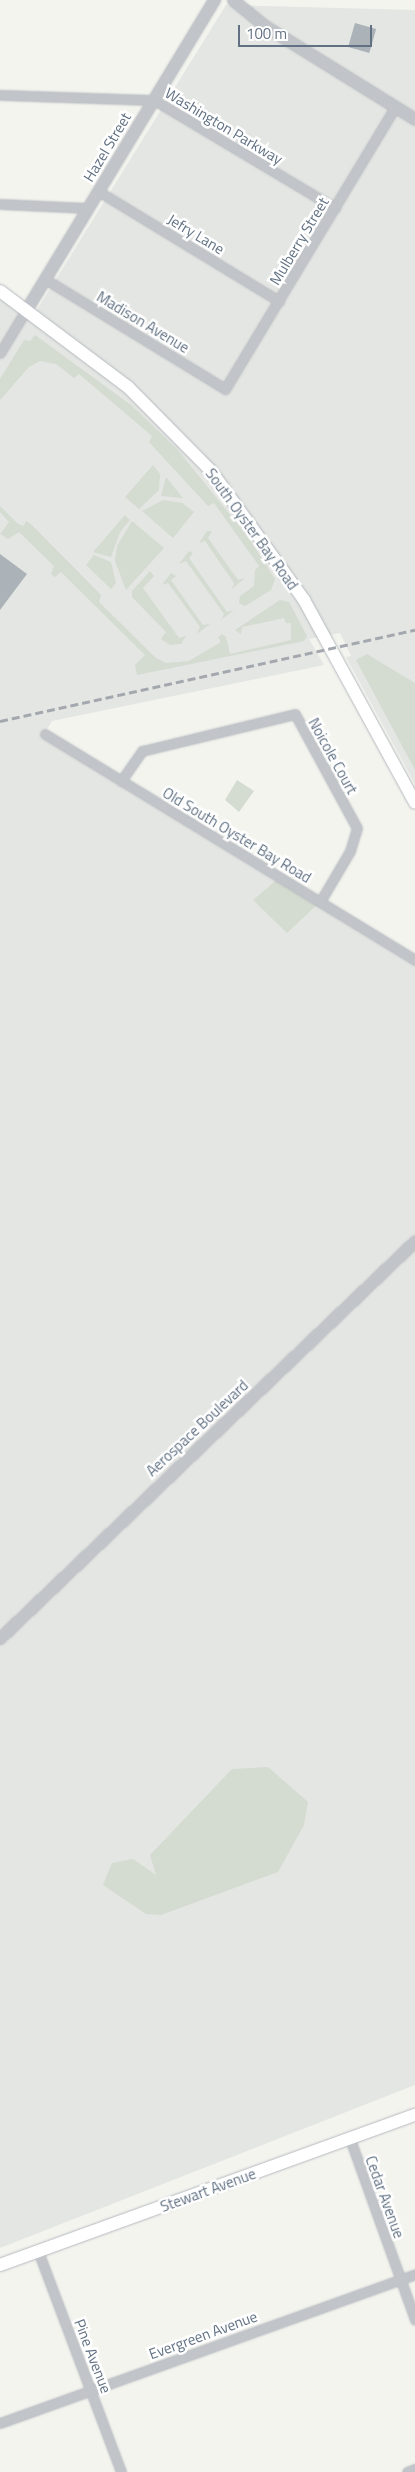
<!DOCTYPE html>
<html>
<head>
<meta charset="utf-8">
<style>
  body { margin:0 }
  #map { position:relative; width:415px; height:2472px; overflow:hidden; background:#f4f4ef; font-family:"Titillium Web",sans-serif }
  div>[style] { position:absolute }
  .built>* { inset:0; background:#e4e6e3 }
  .green>* { inset:0; background:#d4dbd0 }
  .building>* { inset:0; background:#abb2b8; transform-origin:0 0 }
  .roads { filter:drop-shadow(0 0 1px #b5babf) drop-shadow(0 0 1px #b5babf) }
  .minor>* { height:9px; margin:-4.5px; padding:0 4.5px; transform-origin:4.5px; border-radius:4.5px; background:#c1c4c8 }
  .tertiary>* { height:11px; margin:-5.5px; padding:0 5.5px; transform-origin:5.5px; border-radius:5.5px; background:#c1c4c8 }
  .secondary>* { height:12px; margin:-6px; padding:0 6px; transform-origin:6px; border-radius:6px; background:#fff }
  .rail>* { height:2.5px; margin-top:-1.25px; transform-origin:0; background:repeating-linear-gradient(90deg,#a3a8af 0 8px,transparent 0 12px) }
  span { translate:-50% -50%; white-space:nowrap; text-align:center; line-height:1.15; -webkit-text-stroke:5px #fff; paint-order:stroke }
  .street-label { font-size:15px; color:#617183 }
  .scale { position:absolute; left:238px; top:25px; width:134px; height:22px; box-sizing:border-box; border:2px solid #617183; border-top:0; padding-left:6px; font-size:15px; line-height:18px; white-space:nowrap; color:#617183; -webkit-text-stroke:4px #fff; paint-order:stroke }
</style>
</head>
<body>
<div id="map">
  <div class="built">
    <div style="clip-path:polygon(226px 5px,415px 10px,415px 784px,346px 657px,351px 656px,340px 633px,309px 639px,324px 665px,52px 721px,46px 731px,415px 957px,415px 2085px,0 2248px,0 299px,30px 321px)"></div>
  </div>
  <div class="green">
    <div style="clip-path:polygon(35px 335px,131px 405px,177px 449px,248px 537px,275px 579px,271px 590px,245px 606px,239px 603px,240px 596px,254px 586px,255px 570px,259px 566px,214px 503px,208px 506px,149px 442px,152px 436px,79px 374px,74px 378px,56px 364px,40px 361px,29px 367px,0 400px,0 379px,24px 340px,30px 341px)"></div>
    <div style="clip-path:polygon(153px 465px,160px 474px,159px 490px,139px 509px,125px 497px)"></div>
    <div style="clip-path:polygon(166px 477px,182px 497px,183px 498px,161px 496px)"></div>
    <div style="clip-path:polygon(163px 500px,182px 503px,194px 512px,173px 538px,142px 511px)"></div>
    <div style="clip-path:polygon(0 506px,18px 524px,24px 526px,26px 521px,32px 525px,101px 595px,99px 602px,156px 658px,166px 663px,189px 661px,221px 642px,218px 637px,222px 634px,226px 637px,230px 654px,291px 640px,291px 623px,286px 623px,284px 618px,242px 627px,241px 634px,235px 630px,280px 600px,289px 602px,307px 636px,304px 641px,137px 675px,135px 665px,145px 655px,61px 572px,55px 577px,51px 574px,54px 566px,19px 532px,8px 539px,0 534px,9px 522px,0 512px)"></div>
    <div style="clip-path:polygon(125px 515px,130px 520px,120px 532px,111px 557px,93px 552px)"></div>
    <div style="clip-path:polygon(132px 521px,164px 548px,126px 590px,115px 561px,117px 546px)"></div>
    <div style="clip-path:polygon(207px 531px,212px 531px,208px 538px,238px 580px,245px 578px,232px 589px,234px 583px,205px 541px,199px 543px)"></div>
    <div style="clip-path:polygon(189px 551px,193px 553px,189px 558px,227px 612px,234px 610px,221px 620px,224px 614px,186px 561px,179px 564px)"></div>
    <div style="clip-path:polygon(94px 555px,111px 562px,116px 583px,111px 589px,86px 565px)"></div>
    <div style="clip-path:polygon(150px 571px,154px 576px,143px 588px,179px 638px,186px 636px,181px 644px,170px 645px,161px 639px,166px 632px,132px 597px,132px 591px)"></div>
    <div style="clip-path:polygon(171px 573px,176px 576px,171px 580px,203px 625px,210px 624px,197px 634px,200px 627px,168px 583px,162px 585px)"></div>
    <div style="clip-path:polygon(367px 654px,415px 683px,415px 770px,356px 660px)"></div>
    <div style="clip-path:polygon(237px 780px,254px 791px,239px 812px,225px 800px)"></div>
    <div style="clip-path:polygon(280px 877px,320px 902px,287px 933px,253px 900px)"></div>
    <div style="clip-path:polygon(268px 1767px,308px 1802px,304px 1825px,278px 1872px,161px 1915px,146px 1914px,103px 1885px,112px 1863px,133px 1859px,156px 1875px,150px 1855px,232px 1769px)"></div>
  </div>
  <div class="building">
    <div style="left:355px;top:23px;width:22px;height:25px;rotate:16deg"></div>
    <div style="clip-path:polygon(0 554px,27px 574px,0 610px)"></div>
  </div>
  <div class="roads">
    <div class="minor">
      <div style="left:0;top:95px;width:154px;rotate:1.9deg"></div>
      <div style="left:154px;top:100px;width:211px;rotate:30.8deg"></div>
      <div style="left:98px;top:191px;width:212px;rotate:31.3deg"></div>
      <div style="left:0;top:204px;width:88px;rotate:2.6deg"></div>
      <div style="left:45px;top:279px;width:211px;rotate:31.4deg"></div>
      <div style="left:225px;top:389px;width:329px;rotate:-58.9deg"></div>
      <div style="left:0;top:353px;width:50px;rotate:-58.8deg"></div>
      <div style="left:45px;top:734px;width:434px;rotate:31.4deg"></div>
      <div style="left:121px;top:781px;width:37px;rotate:-55deg"></div>
      <div style="left:142px;top:751px;width:157px;rotate:-13.6deg"></div>
      <div style="left:295px;top:714px;width:130px;rotate:61.5deg"></div>
      <div style="left:357px;top:828px;width:24px;rotate:107deg"></div>
      <div style="left:350px;top:851px;width:59px;rotate:120.5deg"></div>
      <div style="left:350px;top:2139px;width:192px;rotate:70.2deg"></div>
      <div style="left:38px;top:2251px;width:236px;rotate:69.4deg"></div>
      <div style="left:0;top:2423px;width:441px;rotate:-19.7deg"></div>
      <div style="left:407px;top:2472px;width:9px;rotate:-21deg"></div>
    </div>
    <div class="tertiary">
      <div style="left:233px;top:0;width:41px;rotate:39.1deg"></div>
      <div style="left:265px;top:26px;width:176px;rotate:31.8deg"></div>
      <div style="left:26px;top:310px;width:363px;rotate:-58.8deg"></div>
      <div style="left:0;top:1638px;width:574px;rotate:-43.73deg"></div>
    </div>
    <div class="secondary">
      <div style="left:0;top:291px;width:160px;rotate:36.9deg"></div>
      <div style="left:128px;top:387px;width:118px;rotate:45.3deg"></div>
      <div style="left:211px;top:471px;width:159px;rotate:54.2deg"></div>
      <div style="left:304px;top:600px;width:231px;rotate:61.3deg"></div>
      <div style="left:0;top:2265px;width:441px;rotate:-19.9deg"></div>
    </div>
  </div>
  <div class="rail">
    <div style="left:0;top:721px;width:425px;rotate:-12.4deg"></div>
  </div>
  <div class="street-label">
    <span style="left:224px;top:126px;rotate:31deg">Washington Parkway</span>
    <span style="left:107px;top:147px;rotate:-59deg">Hazel Street</span>
    <span style="left:196px;top:234px;rotate:31deg">Jefry Lane</span>
    <span style="left:299px;top:241px;rotate:-59deg">Mulberry Street</span>
    <span style="left:143px;top:322px;rotate:31deg">Madison Avenue</span>
    <span style="left:252px;top:529px;rotate:54deg">South Oyster Bay Road</span>
    <span style="left:333px;top:756px;rotate:61deg">Noicole Court</span>
    <span style="left:237px;top:835px;rotate:31deg">Old South Oyster Bay Road</span>
    <span style="left:197px;top:1428px;rotate:-43deg">Aerospace Boulevard</span>
    <span style="left:208px;top:2190px;rotate:-20deg">Stewart Avenue</span>
    <span style="left:385px;top:2197px;rotate:70deg">Cedar Avenue</span>
    <span style="left:203px;top:2335px;rotate:-20deg">Evergreen Avenue</span>
    <span style="left:93px;top:2356px;rotate:69deg">Pine Avenue</span>
  </div>
  <div class="scale">100 m</div>
</div>
</body>
</html>
